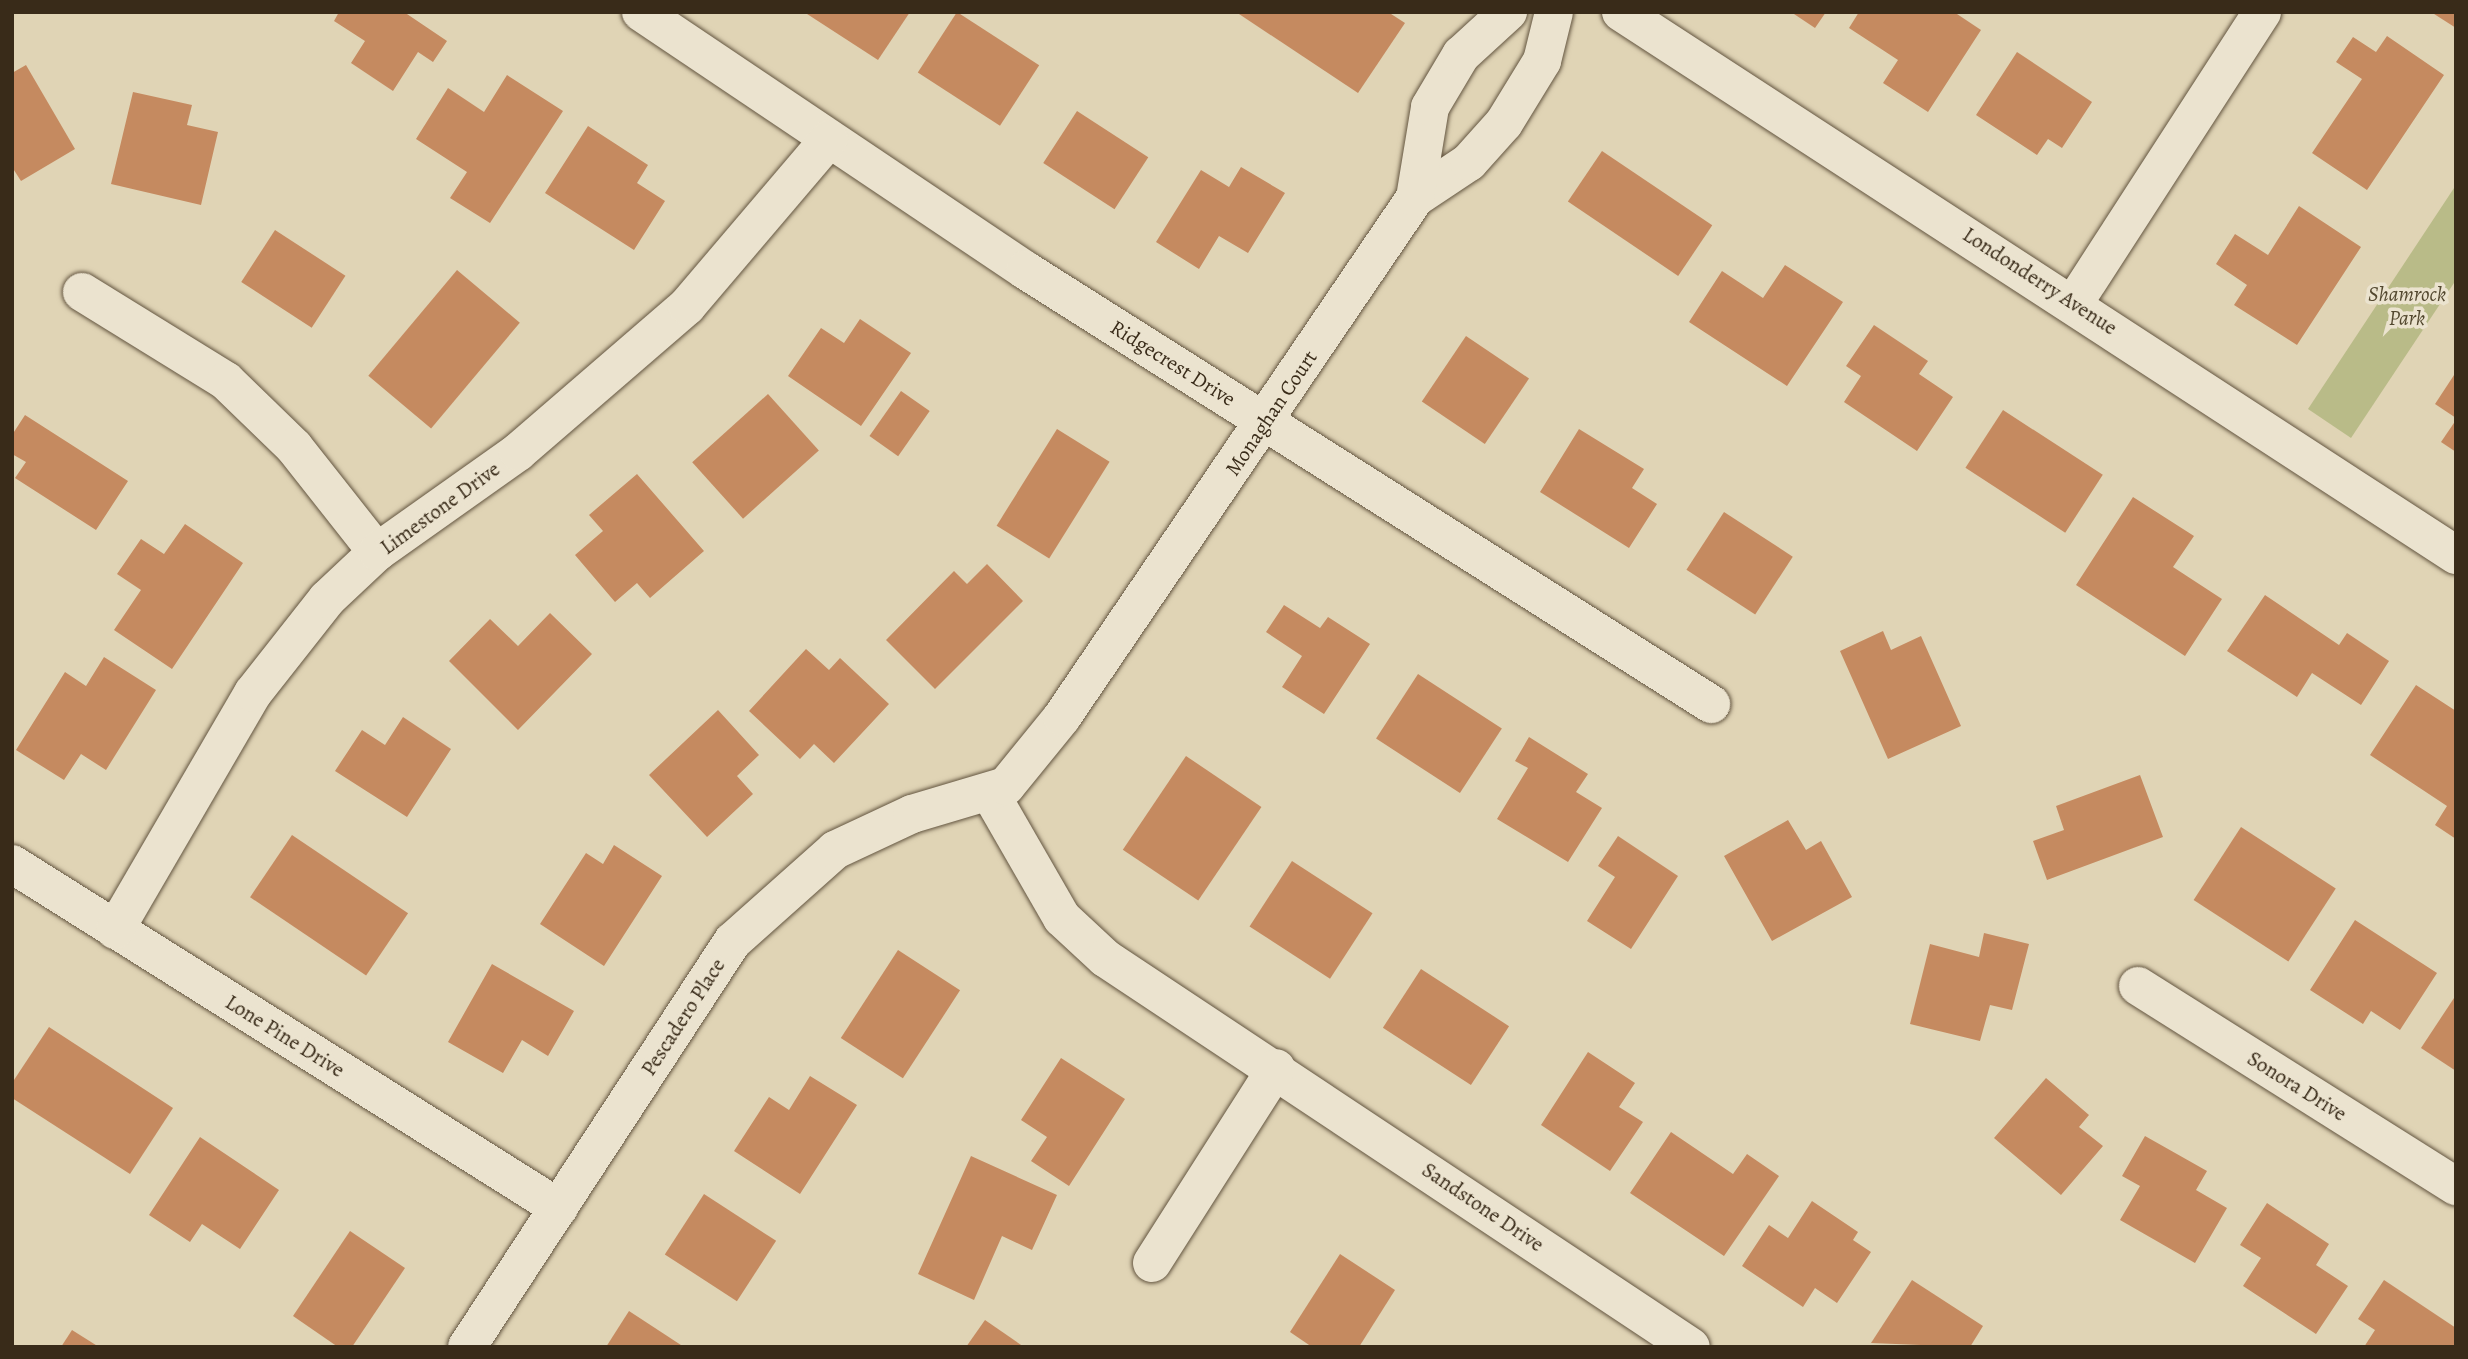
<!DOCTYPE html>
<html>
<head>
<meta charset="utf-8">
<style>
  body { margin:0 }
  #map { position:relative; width:2468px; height:1359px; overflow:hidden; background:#e0d4b5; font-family:Alegreya,serif }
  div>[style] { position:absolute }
  .green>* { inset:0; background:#b9bb88 }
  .building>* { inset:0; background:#c58a60; transform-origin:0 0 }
  .roads { filter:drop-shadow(0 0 2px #635540) drop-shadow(0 0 2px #635540) }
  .minor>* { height:38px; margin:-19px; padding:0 19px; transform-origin:19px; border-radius:19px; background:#ebe3cf }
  span { translate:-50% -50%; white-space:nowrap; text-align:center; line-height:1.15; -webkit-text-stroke:7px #ebe3cf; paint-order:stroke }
  .street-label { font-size:21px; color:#392b19 }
  .park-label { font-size:21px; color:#53482f; font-style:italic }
  .frame { position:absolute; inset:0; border:14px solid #392b19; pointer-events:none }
</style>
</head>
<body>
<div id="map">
  <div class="green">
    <div style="clip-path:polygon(2456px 185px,2456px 280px,2351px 438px,2308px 409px)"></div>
  </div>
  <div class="building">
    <div style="clip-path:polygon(339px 12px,404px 12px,447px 41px,433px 62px,418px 52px,393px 91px,351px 63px,365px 41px,334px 21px)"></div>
    <div style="clip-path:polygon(804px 12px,910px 12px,878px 60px)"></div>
    <div style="left:957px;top:12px;width:98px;height:72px;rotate:33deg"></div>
    <div style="clip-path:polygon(1236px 12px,1388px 12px,1405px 23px,1358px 93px)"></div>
    <div style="clip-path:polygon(1791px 12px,1826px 12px,1815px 28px)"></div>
    <div style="clip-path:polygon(1859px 12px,1954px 12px,1981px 30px,1928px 112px,1883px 83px,1898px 60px,1849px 28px)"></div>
    <div style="clip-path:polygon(2431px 12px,2456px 12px,2456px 28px)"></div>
    <div style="clip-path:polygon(2387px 36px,2444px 75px,2367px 190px,2312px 153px,2362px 79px,2336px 62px,2353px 37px,2376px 52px)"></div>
    <div style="clip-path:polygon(2017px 52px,2092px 102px,2062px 148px,2048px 139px,2037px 155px,1976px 115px)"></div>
    <div style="clip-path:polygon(26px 65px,75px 149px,21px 181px,12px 167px,12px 73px)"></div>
    <div style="clip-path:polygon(507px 75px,563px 111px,490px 223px,450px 198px,467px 172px,416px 139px,448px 88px,484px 112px)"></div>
    <div style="clip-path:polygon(133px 92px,192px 105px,187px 125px,218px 132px,201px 205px,111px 184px)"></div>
    <div style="left:1077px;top:111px;width:85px;height:62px;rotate:33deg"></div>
    <div style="clip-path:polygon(588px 126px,648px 165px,637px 183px,665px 201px,634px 250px,545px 193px)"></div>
    <div style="left:1602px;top:151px;width:133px;height:61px;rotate:34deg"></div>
    <div style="clip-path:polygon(1241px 167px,1285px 193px,1248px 253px,1219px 236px,1199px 269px,1156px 242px,1201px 170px,1229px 187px)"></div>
    <div style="clip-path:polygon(2299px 206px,2361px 247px,2297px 345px,2234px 305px,2247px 285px,2216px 264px,2235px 234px,2268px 255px)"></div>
    <div style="left:275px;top:230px;width:84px;height:62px;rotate:33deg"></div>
    <div style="clip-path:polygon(1785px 265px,1843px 302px,1787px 386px,1689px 322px,1722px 271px,1763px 298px)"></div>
    <div style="left:457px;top:270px;width:82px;height:138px;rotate:40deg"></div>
    <div style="clip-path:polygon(860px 319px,911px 353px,861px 426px,788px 376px,821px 328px,844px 343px)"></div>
    <div style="clip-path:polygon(1874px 325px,1928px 361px,1919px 374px,1953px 397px,1917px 451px,1844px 402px,1861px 376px,1846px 366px)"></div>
    <div style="left:1466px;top:336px;width:76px;height:79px;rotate:34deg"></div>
    <div style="clip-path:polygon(2456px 372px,2456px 418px,2435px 404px)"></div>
    <div style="left:901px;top:391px;width:35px;height:55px;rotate:35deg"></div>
    <div style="left:768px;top:394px;width:76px;height:102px;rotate:48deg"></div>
    <div style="left:2003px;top:410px;width:119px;height:69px;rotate:33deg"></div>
    <div style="clip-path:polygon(25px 415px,128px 481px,96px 530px,15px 478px,26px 462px,12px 454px,12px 435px)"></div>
    <div style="clip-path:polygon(2456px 420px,2456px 452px,2441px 442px)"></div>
    <div style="left:1057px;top:429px;width:62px;height:114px;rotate:32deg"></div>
    <div style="clip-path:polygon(1579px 429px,1644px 469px,1632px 488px,1657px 504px,1629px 548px,1540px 492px)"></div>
    <div style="clip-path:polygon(637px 474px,704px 551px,650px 598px,637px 583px,615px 602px,575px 555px,603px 531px,589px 515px)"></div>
    <div style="clip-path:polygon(2133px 497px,2194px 536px,2173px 567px,2222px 599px,2185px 656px,2076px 585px)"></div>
    <div style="left:1724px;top:512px;width:82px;height:69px;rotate:33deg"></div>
    <div style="clip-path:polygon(185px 524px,243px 563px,172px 669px,114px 630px,141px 590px,117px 574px,141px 539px,164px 554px)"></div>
    <div style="clip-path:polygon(987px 564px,1023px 601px,935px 689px,886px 640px,954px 571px,967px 584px)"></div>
    <div style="clip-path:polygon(2265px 595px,2339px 645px,2347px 633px,2389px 661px,2361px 705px,2312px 673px,2297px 697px,2227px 651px)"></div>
    <div style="clip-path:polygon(1284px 605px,1320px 628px,1328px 617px,1370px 644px,1324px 714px,1282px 687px,1302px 656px,1266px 632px)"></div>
    <div style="clip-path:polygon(550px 613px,592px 654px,518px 730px,449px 661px,490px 619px,518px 646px)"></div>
    <div style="clip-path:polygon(1883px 631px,1891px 650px,1921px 636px,1961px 726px,1888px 759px,1840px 651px)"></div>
    <div style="clip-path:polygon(806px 649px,829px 670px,840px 658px,889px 704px,834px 763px,814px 744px,800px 759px,749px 711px)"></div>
    <div style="clip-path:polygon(104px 657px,156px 690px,106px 770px,81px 754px,64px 780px,16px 750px,65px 672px,86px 686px)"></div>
    <div style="left:1418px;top:674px;width:100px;height:77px;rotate:33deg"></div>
    <div style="clip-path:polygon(2416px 685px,2456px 711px,2456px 839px,2435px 825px,2447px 806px,2370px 755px)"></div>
    <div style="clip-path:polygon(718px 710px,759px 755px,737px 776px,753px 794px,707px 837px,649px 775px)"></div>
    <div style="clip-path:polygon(403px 717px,451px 749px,407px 817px,335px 771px,362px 730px,385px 745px)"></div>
    <div style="clip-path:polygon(1529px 737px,1588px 774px,1576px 792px,1602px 808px,1568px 862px,1497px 819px,1528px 768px,1515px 761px)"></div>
    <div style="left:1186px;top:756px;width:91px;height:113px;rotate:34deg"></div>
    <div style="clip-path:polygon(2140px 775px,2163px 837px,2047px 880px,2033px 841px,2064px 830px,2056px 806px)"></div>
    <div style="clip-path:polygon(1788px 820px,1806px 850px,1821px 841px,1852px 897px,1772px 941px,1724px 856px)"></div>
    <div style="left:2241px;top:827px;width:113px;height:87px;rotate:33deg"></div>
    <div style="left:292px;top:835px;width:140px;height:75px;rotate:34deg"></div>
    <div style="clip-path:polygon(1618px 836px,1678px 876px,1631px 949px,1587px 921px,1615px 877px,1598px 866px)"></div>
    <div style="clip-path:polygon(614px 845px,662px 876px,604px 966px,540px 924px,586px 853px,603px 864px)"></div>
    <div style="left:1292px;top:861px;width:96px;height:78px;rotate:33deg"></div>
    <div style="clip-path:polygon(2355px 920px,2437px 973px,2400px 1030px,2371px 1011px,2363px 1024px,2310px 990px)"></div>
    <div style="clip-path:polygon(1984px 933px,2029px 944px,2012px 1010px,1990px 1005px,1980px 1041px,1910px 1024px,1930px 944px,1979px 957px)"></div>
    <div style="left:898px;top:950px;width:74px;height:105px;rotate:33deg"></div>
    <div style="clip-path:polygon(492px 964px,574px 1011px,548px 1056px,522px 1040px,503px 1073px,448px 1042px)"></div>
    <div style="left:1421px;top:969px;width:105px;height:70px;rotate:33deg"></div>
    <div style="clip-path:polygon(2456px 995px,2456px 1071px,2421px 1048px)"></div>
    <div style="clip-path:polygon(49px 1027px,173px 1108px,130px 1174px,12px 1098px,12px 1083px)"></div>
    <div style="clip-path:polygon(1588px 1052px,1635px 1083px,1619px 1107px,1643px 1122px,1610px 1171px,1541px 1125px)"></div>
    <div style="clip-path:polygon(1061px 1058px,1125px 1099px,1069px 1186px,1031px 1161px,1047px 1137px,1021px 1120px)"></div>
    <div style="clip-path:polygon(810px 1076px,857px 1105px,800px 1194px,734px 1151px,769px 1097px,789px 1110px)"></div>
    <div style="clip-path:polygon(2046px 1078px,2089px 1115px,2079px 1127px,2103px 1146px,2061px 1195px,1994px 1138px)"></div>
    <div style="clip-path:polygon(1671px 1132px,1733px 1174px,1747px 1154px,1779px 1176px,1724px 1256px,1630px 1193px)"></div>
    <div style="clip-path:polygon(2145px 1136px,2207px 1171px,2196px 1190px,2227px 1208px,2195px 1263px,2120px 1220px,2140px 1186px,2122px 1176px)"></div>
    <div style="clip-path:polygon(200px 1137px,279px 1190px,240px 1249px,202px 1224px,190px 1242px,149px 1215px)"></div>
    <div style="clip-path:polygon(971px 1156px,1057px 1195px,1032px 1250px,1002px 1236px,974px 1300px,918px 1274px)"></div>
    <div style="left:704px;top:1194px;width:86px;height:72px;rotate:33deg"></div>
    <div style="clip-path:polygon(1812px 1201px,1858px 1232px,1853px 1240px,1871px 1252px,1837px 1303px,1815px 1288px,1803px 1307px,1742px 1266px,1769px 1225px,1788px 1238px)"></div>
    <div style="clip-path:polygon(2267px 1203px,2329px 1244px,2316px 1265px,2348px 1286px,2316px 1334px,2243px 1286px,2261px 1258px,2240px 1245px)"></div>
    <div style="clip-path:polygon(350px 1231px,405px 1268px,352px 1347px,338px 1347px,293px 1316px)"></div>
    <div style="clip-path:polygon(1340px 1254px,1395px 1290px,1359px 1347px,1312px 1347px,1290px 1332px)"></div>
    <div style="clip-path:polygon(1912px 1280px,1983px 1326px,1970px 1347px,1871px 1343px)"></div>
    <div style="clip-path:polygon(2384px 1280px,2456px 1328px,2456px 1347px,2364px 1347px,2375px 1330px,2358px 1319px)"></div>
    <div style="clip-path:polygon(629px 1311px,684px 1347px,606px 1347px)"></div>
    <div style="clip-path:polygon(985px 1320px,1024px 1347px,966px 1347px)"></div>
    <div style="clip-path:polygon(72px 1330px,99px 1347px,61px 1347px)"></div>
  </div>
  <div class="roads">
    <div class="minor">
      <div style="left:641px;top:12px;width:463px;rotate:33.9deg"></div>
      <div style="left:1025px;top:270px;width:812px;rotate:32.32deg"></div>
      <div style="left:1621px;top:12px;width:996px;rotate:33.04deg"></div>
      <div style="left:1415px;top:198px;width:65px;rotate:-33.7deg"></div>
      <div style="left:1469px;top:162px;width:52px;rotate:-48.1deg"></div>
      <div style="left:1504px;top:123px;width:73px;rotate:-58.5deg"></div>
      <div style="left:1542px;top:61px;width:50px;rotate:-76.2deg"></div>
      <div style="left:82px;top:292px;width:169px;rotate:31.7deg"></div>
      <div style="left:226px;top:381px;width:95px;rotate:44.1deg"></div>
      <div style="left:294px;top:447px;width:134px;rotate:51.7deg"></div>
      <div style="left:2074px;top:303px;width:346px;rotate:-57.1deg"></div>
      <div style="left:990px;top:793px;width:144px;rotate:60.1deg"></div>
      <div style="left:1062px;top:918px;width:59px;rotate:42.9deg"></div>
      <div style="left:1105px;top:958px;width:703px;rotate:33.58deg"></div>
      <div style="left:12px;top:864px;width:646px;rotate:32.17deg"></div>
      <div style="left:115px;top:930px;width:274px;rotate:-59.8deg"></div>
      <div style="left:253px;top:693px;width:120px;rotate:-51.8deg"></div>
      <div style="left:327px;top:599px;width:69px;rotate:-43.2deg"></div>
      <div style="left:377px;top:552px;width:173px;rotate:-35.3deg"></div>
      <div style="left:518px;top:452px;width:223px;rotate:-40.8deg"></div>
      <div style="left:687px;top:306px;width:219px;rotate:-49.6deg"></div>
      <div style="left:2138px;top:986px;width:376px;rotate:32.2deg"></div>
      <div style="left:1152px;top:1263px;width:231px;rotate:-57.5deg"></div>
      <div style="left:467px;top:1347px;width:485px;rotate:-56.8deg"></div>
      <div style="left:733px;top:941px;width:137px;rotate:-41.7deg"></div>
      <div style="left:835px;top:850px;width:85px;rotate:-25.1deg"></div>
      <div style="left:912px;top:814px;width:98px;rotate:-16.6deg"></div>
      <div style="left:1006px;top:786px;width:89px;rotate:-50.9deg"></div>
      <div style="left:1062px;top:717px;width:628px;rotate:-55.78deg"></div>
      <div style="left:1415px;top:198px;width:92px;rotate:-80.6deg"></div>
      <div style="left:1430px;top:107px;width:61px;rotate:-59.2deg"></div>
      <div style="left:1461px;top:55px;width:64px;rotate:-42.5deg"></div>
    </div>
  </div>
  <div class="street-label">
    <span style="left:2040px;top:281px;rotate:33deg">Londonderry Avenue</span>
    <span style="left:1173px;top:363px;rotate:32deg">Ridgecrest Drive</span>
    <span style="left:1271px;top:413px;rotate:-56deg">Monaghan Court</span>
    <span style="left:440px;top:508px;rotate:-36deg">Limestone Drive</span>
    <span style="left:683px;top:1017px;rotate:-57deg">Pescadero Place</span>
    <span style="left:285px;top:1036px;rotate:32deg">Lone Pine Drive</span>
    <span style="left:2297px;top:1086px;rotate:32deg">Sonora Drive</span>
    <span style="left:1483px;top:1207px;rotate:34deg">Sandstone Drive</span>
  </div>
  <div class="park-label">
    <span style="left:2407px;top:306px">Shamrock<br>Park</span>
  </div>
  <div class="frame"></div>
</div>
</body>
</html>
